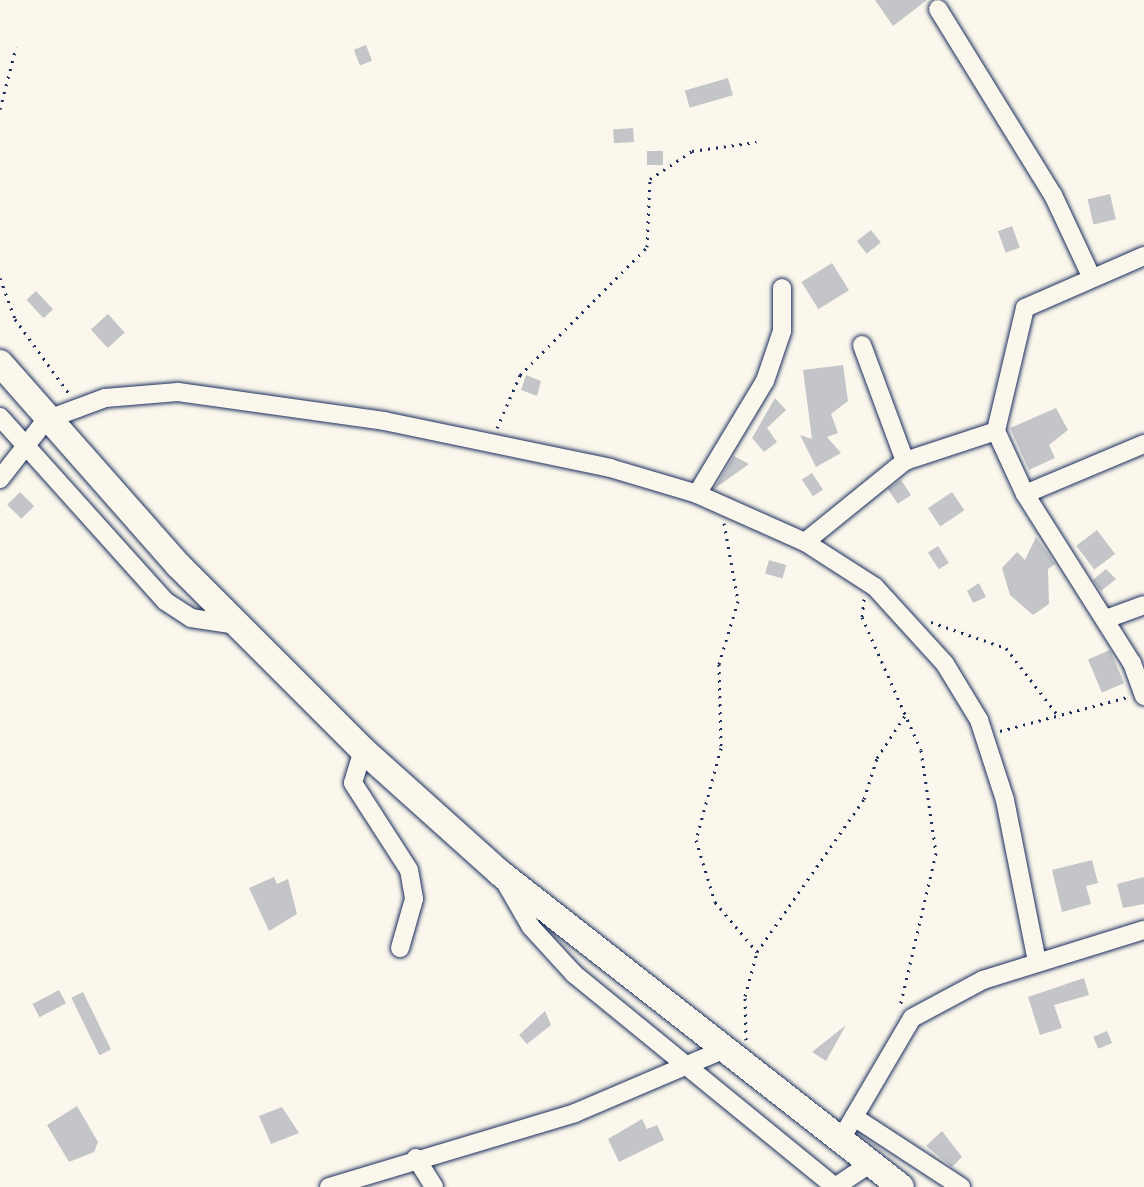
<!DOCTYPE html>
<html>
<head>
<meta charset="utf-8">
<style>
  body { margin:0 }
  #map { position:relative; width:1144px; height:1187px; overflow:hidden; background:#fbf7ec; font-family:"Architects Daughter",sans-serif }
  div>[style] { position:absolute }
  .building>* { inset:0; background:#c3c5c9; transform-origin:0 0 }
  .path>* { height:3px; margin-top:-1.5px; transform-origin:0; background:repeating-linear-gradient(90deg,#1b2f5e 0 2px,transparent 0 8px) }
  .roads { filter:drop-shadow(0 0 2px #1b2f5e) drop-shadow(0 0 2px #1b2f5e) }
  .minor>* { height:18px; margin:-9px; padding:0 9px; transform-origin:9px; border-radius:9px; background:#fbf7ec }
  .highway>* { height:26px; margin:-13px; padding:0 13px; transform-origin:13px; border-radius:13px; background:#fbf7ec }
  span { translate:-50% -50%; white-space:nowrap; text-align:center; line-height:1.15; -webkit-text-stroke:6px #fbf7ec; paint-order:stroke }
</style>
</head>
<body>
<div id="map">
  <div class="building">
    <div style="clip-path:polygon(875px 0,927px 0,893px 26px)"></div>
    <div style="left:366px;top:45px;width:17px;height:13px;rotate:69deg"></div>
    <div style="left:728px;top:78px;width:18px;height:45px;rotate:74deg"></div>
    <div style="left:633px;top:128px;width:14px;height:20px;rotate:86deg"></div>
    <div style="left:647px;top:151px;width:16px;height:14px"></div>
    <div style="left:1110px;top:194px;width:26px;height:23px;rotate:77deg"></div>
    <div style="left:1012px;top:226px;width:23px;height:15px;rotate:70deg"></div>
    <div style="left:871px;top:230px;width:16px;height:18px;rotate:52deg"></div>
    <div style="left:832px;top:263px;width:32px;height:36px;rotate:58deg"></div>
    <div style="left:36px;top:291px;width:25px;height:13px;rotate:47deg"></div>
    <div style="left:108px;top:314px;width:25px;height:23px;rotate:48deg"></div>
    <div style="clip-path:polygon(843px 365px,848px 401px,831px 414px,838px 433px,827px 437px,841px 453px,816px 467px,800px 435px,812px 439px,803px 370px)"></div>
    <div style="clip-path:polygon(526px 375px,541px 381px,537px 396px,521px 390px)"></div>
    <div style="clip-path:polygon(775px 398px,786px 410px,767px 428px,777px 442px,764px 452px,752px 438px)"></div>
    <div style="clip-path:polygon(1056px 408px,1068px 430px,1049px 445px,1055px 458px,1029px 470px,1010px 428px)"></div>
    <div style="clip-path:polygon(734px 456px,749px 464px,714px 489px)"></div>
    <div style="left:812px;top:473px;width:20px;height:12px;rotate:57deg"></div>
    <div style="left:901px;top:480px;width:18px;height:16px;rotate:56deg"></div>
    <div style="left:20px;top:492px;width:20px;height:18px;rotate:45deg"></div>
    <div style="left:952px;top:492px;width:22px;height:29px;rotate:56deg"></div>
    <div style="left:1097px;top:530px;width:30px;height:26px;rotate:53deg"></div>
    <div style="clip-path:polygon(1036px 537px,1055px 564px,1048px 569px,1049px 604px,1033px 615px,1010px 595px,1002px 568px,1017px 552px,1025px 560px)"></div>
    <div style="left:938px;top:546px;width:20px;height:12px;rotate:57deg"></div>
    <div style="left:769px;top:560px;width:18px;height:14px;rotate:16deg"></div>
    <div style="clip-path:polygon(1106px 569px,1116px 579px,1101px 591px,1093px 580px)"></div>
    <div style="clip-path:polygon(979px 583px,986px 597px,973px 603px,967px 591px)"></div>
    <div style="left:1110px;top:650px;width:36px;height:24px;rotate:67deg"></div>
    <div style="clip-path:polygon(1092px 860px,1098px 883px,1086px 886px,1091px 904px,1062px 912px,1052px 870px)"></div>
    <div style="clip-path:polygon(274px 877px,277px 884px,288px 879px,297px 914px,269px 931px,249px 888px)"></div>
    <div style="clip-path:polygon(1144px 877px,1144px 904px,1123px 908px,1117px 884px)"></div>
    <div style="clip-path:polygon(1084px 978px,1089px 995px,1054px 1005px,1062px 1028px,1040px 1035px,1028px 997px)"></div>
    <div style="left:59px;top:990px;width:15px;height:30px;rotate:62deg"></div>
    <div style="left:83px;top:992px;width:64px;height:13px;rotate:64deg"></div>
    <div style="clip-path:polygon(545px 1011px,551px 1025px,527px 1044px,519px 1035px)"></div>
    <div style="clip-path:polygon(846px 1025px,826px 1061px,812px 1052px)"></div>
    <div style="left:1107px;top:1031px;width:13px;height:15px;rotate:67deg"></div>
    <div style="clip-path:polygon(77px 1106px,98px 1142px,94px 1152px,69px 1162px,47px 1125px)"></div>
    <div style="clip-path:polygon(282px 1107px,299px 1133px,271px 1144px,259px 1116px)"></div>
    <div style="clip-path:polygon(642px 1119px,647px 1129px,657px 1125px,664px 1140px,619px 1162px,608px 1139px)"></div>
    <div style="clip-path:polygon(942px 1131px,962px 1157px,952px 1167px,926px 1146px)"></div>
  </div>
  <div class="path">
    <div style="left:0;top:109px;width:64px;rotate:-75.5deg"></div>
    <div style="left:0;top:278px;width:44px;rotate:69.9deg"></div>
    <div style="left:15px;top:319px;width:94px;rotate:54.1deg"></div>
    <div style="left:497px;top:428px;width:58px;rotate:-66.5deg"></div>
    <div style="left:520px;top:375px;width:180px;rotate:-45.2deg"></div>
    <div style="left:647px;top:247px;width:68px;rotate:-87.5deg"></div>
    <div style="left:650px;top:179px;width:50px;rotate:-33.7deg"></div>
    <div style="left:692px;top:151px;width:65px;rotate:-8deg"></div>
    <div style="left:724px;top:523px;width:79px;rotate:79.8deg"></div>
    <div style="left:738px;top:601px;width:66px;rotate:106.8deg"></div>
    <div style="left:719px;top:664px;width:84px;rotate:88.6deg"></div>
    <div style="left:721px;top:748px;width:95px;rotate:105.2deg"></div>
    <div style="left:696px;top:840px;width:65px;rotate:73deg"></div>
    <div style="left:715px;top:902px;width:65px;rotate:50deg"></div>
    <div style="left:864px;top:599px;width:18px;rotate:96deg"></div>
    <div style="left:862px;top:617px;width:145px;rotate:66.1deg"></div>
    <div style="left:921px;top:750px;width:104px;rotate:81.7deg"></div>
    <div style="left:936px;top:853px;width:157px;rotate:103.2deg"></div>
    <div style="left:931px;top:622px;width:79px;rotate:19.1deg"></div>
    <div style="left:1006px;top:648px;width:88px;rotate:52.4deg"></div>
    <div style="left:1000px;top:731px;width:132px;rotate:-14.9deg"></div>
    <div style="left:746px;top:1040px;width:44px;rotate:-91.3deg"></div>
    <div style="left:745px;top:996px;width:46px;rotate:-74.7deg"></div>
    <div style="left:757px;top:952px;width:187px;rotate:-55deg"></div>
    <div style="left:864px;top:799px;width:43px;rotate:-72.4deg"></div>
    <div style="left:877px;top:758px;width:53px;rotate:-56.6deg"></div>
  </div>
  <div class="roads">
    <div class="minor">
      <div style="left:938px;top:9px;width:219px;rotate:58.3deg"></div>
      <div style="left:1053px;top:195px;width:87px;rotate:64.9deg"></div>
      <div style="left:1144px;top:256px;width:130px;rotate:156.4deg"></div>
      <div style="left:1025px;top:308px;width:126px;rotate:103.3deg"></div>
      <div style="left:996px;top:431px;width:69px;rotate:65.3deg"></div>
      <div style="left:1025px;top:494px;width:200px;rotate:57.7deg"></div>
      <div style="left:1132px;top:663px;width:35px;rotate:70deg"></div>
      <div style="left:862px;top:345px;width:124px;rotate:69.7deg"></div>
      <div style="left:0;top:417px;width:247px;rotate:48.1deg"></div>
      <div style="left:165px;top:601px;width:31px;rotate:33deg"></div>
      <div style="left:191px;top:618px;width:47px;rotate:8.7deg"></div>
      <div style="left:0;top:479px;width:75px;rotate:-52.1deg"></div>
      <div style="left:46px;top:420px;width:63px;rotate:-20.4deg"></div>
      <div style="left:105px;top:398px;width:73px;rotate:-4.7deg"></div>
      <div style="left:178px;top:392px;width:208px;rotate:8deg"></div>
      <div style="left:384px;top:421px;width:231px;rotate:11.7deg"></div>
      <div style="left:610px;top:468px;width:91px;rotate:16.6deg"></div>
      <div style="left:697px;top:494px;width:118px;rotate:24deg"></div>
      <div style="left:805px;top:542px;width:129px;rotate:-39deg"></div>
      <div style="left:905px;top:461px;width:96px;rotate:-18.2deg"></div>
      <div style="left:697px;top:494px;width:132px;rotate:-59deg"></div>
      <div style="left:765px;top:381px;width:53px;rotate:-71.2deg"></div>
      <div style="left:782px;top:331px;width:43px;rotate:-90deg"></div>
      <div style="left:1025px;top:494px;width:129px;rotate:-22.8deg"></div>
      <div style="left:805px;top:542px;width:83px;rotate:32.7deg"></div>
      <div style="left:875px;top:587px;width:104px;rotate:47.7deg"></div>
      <div style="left:945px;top:664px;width:66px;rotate:58.7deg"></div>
      <div style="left:979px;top:720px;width:84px;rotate:72deg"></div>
      <div style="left:1005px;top:800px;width:164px;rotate:78.8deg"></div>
      <div style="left:1106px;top:619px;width:40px;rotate:-20.2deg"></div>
      <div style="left:363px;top:750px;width:34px;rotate:107deg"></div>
      <div style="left:353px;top:783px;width:103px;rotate:57.2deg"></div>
      <div style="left:409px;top:870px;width:29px;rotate:80deg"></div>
      <div style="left:414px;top:899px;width:51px;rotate:105.9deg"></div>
      <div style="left:505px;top:882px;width:52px;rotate:60deg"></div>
      <div style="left:531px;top:927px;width:64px;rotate:47.5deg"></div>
      <div style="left:574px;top:974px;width:337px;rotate:39.2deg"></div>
      <div style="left:854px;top:1117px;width:128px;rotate:33.2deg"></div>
      <div style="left:841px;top:1139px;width:140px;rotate:-59.6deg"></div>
      <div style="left:912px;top:1018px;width:81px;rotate:-28.2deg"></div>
      <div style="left:983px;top:980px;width:169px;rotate:-17.3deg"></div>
      <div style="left:416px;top:1158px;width:34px;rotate:58deg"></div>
      <div style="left:329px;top:1187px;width:257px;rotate:-16.7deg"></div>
      <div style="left:575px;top:1113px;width:161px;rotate:-23.1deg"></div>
      <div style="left:835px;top:1187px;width:43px;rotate:-33.7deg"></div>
    </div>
    <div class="highway">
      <div style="left:0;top:363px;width:269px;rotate:48.6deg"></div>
      <div style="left:178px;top:565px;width:262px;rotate:45deg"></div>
      <div style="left:363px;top:750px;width:184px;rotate:41.9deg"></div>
      <div style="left:500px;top:873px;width:509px;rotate:38.06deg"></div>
    </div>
  </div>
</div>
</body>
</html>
